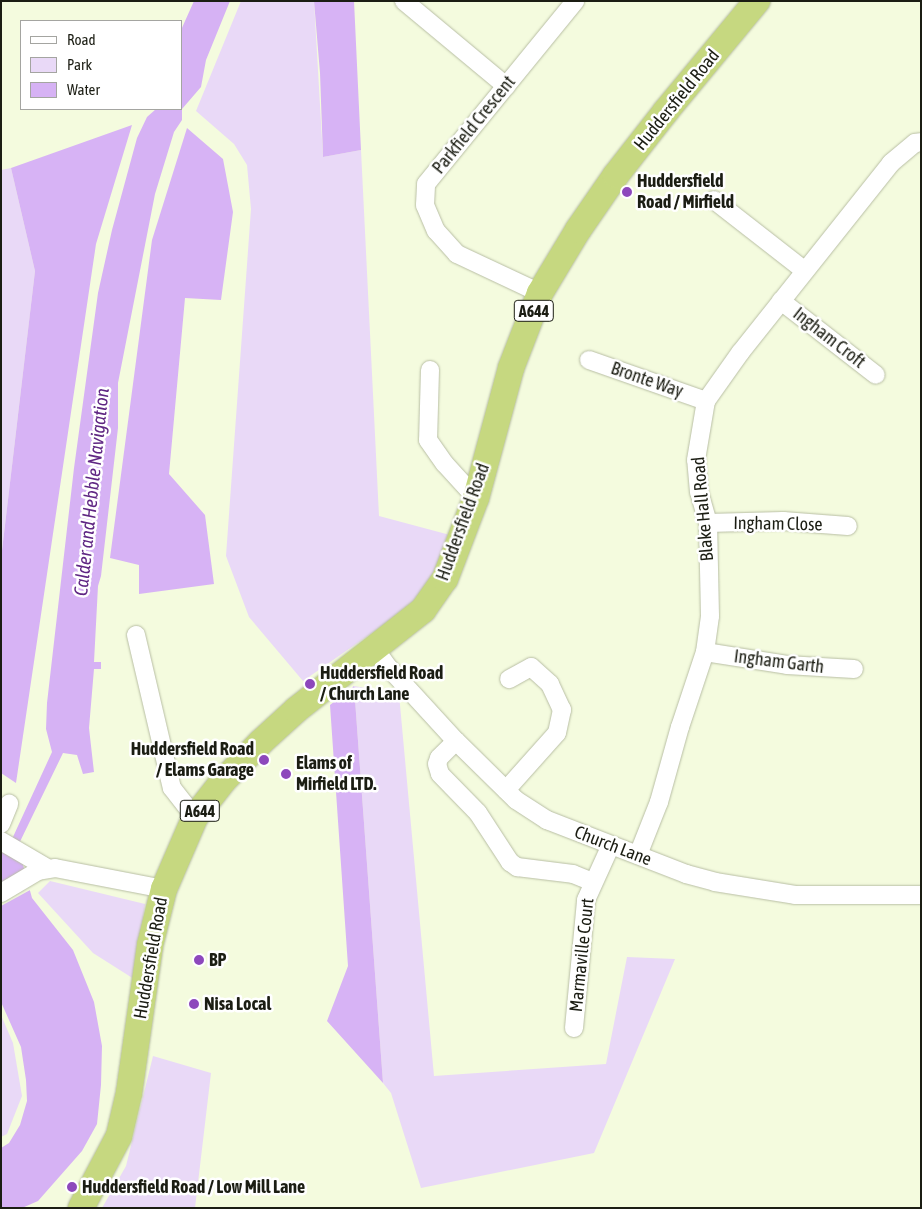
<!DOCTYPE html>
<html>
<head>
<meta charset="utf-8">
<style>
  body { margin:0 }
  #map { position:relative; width:922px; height:1209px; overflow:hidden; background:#f4fbde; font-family:"Asap Condensed",sans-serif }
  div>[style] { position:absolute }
  .green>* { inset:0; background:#e9d9f7 }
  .forest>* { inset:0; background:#d7b3f5 }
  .water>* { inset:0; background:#d6b2f4 }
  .pier>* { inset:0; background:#f4fbde }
  .roads { filter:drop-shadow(0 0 1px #b8bea4) drop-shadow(0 0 1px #b8bea4) }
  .minor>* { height:18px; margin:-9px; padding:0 9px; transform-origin:9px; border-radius:9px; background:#fff }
  .highway>* { height:26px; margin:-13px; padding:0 13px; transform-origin:13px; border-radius:13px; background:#c6d880 }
  .dots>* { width:14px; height:14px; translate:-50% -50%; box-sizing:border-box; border:2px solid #fff; border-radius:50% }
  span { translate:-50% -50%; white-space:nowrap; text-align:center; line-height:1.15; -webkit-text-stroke:5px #fff; paint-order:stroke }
  .shield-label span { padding:1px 4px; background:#fff; border:1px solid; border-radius:4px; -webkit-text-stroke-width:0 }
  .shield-label { font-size:16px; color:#1b1d13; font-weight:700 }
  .street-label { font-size:18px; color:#1b1d13 }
  .poi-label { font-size:18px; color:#1b1d13; font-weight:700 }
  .left { translate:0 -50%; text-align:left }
  .right { translate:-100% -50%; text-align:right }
  .water-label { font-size:19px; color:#5f2683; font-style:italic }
  .frame { position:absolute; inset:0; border:2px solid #1b1d13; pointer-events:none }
  .legend { position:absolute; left:20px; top:20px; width:162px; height:90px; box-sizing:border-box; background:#fff; border:1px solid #a4a5a1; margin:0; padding:6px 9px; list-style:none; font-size:15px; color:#1b1d13 }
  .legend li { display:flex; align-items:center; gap:10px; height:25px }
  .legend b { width:25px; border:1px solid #a4a5a1 }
</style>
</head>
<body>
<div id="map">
  <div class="green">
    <div style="clip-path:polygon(241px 1px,314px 1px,323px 157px,361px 150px,379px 516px,450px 535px,433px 578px,409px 607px,303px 681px,249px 617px,226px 556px,251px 209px,247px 165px,234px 144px,196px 111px)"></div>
    <div style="clip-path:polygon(11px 168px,35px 271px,1px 559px,1px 170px)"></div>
    <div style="clip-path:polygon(354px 686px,399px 694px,434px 1076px,606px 1064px,627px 957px,675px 959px,594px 1153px,421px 1188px,391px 1093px,383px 1083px)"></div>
    <div style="clip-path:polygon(50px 881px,145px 904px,134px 979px,93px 953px,38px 893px)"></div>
    <div style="clip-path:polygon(1px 1015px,13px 1043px,22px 1096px,7px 1134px,1px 1137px)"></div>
    <div style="clip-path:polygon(153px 1056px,211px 1073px,195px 1208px,102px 1208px,126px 1166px)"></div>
  </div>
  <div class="forest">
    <div style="clip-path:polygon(314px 1px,354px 1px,361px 150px,323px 157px,320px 73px)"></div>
    <div style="clip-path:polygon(132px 125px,96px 244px,16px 783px,1px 773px,1px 559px,35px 271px,11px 168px)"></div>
    <div style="clip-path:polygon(187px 128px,223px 159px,233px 212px,221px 300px,185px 298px,169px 474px,205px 515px,214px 584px,139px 594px,139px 565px,110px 558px,152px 240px)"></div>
    <div style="clip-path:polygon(354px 686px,383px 1083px,327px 1021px,348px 966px,330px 705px)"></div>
  </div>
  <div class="water">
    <div style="clip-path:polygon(194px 1px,230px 1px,206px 60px,201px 87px,182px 109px,182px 120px,174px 132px,155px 194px,118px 383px,118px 428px,101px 576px,98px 586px,94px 662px,101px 662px,101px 669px,94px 669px,89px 728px,94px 772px,83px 774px,77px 755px,63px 753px,14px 854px,22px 861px,32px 898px,73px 950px,94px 1002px,102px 1046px,101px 1085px,97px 1124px,82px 1151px,38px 1201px,22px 1208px,1px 1208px,1px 1148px,9px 1143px,20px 1125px,27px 1101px,26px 1080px,21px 1047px,1px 1002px,1px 849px,7px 850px,52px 752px,46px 729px,47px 703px,74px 468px,98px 293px,112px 230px,137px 138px,147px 117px,156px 109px,181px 109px,181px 30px)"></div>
  </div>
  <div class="pier">
    <div style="clip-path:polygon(26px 870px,32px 889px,1px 906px,1px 884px)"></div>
  </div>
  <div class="roads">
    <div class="minor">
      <div style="left:404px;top:1px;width:133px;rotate:39.8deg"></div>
      <div style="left:714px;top:200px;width:114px;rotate:37.9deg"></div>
      <div style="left:540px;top:293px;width:92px;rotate:-154.8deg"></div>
      <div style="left:457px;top:254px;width:31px;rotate:-132deg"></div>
      <div style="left:436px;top:231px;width:28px;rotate:-113deg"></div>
      <div style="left:425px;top:205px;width:21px;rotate:-87deg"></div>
      <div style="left:426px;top:184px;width:236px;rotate:-50.8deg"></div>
      <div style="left:781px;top:301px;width:120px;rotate:37.9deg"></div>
      <div style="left:589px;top:360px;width:124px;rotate:19.3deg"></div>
      <div style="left:430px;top:370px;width:70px;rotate:91.6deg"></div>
      <div style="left:428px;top:440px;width:29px;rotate:55deg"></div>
      <div style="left:445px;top:464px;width:46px;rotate:47.6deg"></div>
      <div style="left:708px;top:523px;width:75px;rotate:-1.5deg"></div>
      <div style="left:783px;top:521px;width:65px;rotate:4.4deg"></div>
      <div style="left:136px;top:635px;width:157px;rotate:76.8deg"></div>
      <div style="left:172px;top:788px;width:37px;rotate:52deg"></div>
      <div style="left:375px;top:649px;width:24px;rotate:54deg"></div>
      <div style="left:389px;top:668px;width:99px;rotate:47.5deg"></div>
      <div style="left:456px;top:741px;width:84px;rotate:44.5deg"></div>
      <div style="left:516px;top:800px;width:37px;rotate:33deg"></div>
      <div style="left:547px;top:820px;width:149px;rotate:21.2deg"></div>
      <div style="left:686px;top:874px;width:30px;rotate:15deg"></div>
      <div style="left:715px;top:882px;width:81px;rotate:9.2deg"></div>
      <div style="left:795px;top:895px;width:126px"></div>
      <div style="left:705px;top:652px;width:83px;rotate:9deg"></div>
      <div style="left:787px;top:665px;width:67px;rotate:3.4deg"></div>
      <div style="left:456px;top:741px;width:24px;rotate:135deg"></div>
      <div style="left:439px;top:758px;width:6px;rotate:108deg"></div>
      <div style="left:437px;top:764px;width:10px;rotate:73deg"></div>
      <div style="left:440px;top:774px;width:54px;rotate:45.7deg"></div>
      <div style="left:478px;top:813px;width:59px;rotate:56.9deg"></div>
      <div style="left:510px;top:862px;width:9px;rotate:36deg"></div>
      <div style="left:517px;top:867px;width:56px;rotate:7.1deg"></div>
      <div style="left:573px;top:874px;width:22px;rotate:22deg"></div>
      <div style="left:506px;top:790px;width:76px;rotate:-48.2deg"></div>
      <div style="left:557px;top:733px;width:24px;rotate:-78deg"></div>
      <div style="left:562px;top:710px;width:29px;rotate:-115deg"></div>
      <div style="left:550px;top:684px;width:25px;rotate:-138deg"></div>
      <div style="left:531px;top:667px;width:25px;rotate:151deg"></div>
      <div style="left:1px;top:824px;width:22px;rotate:-68deg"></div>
      <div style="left:1px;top:841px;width:53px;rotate:30.4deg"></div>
      <div style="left:638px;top:855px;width:57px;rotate:-68.4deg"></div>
      <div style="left:659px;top:802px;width:78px;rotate:-74.4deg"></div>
      <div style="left:680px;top:727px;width:79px;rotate:-71.6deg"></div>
      <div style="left:705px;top:652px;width:36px;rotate:-82deg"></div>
      <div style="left:710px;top:616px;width:93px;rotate:-91.2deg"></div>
      <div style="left:708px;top:523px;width:32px;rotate:-106deg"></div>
      <div style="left:699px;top:492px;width:32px;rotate:-95deg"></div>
      <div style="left:696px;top:460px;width:60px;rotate:-80.4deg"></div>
      <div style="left:706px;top:401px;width:59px;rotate:-54.7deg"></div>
      <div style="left:740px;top:353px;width:243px;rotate:-51.5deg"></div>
      <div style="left:891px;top:163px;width:31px;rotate:-40deg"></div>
      <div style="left:915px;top:143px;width:6px;rotate:-9deg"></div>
      <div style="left:1px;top:893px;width:43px;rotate:-30.7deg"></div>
      <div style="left:38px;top:871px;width:17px;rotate:-10deg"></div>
      <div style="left:55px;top:868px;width:111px;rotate:10.9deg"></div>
      <div style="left:574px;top:1028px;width:129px;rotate:-84.6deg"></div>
      <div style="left:586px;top:900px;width:60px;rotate:-65.6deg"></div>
    </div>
    <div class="highway">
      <div style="left:81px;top:1208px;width:81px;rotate:-62.2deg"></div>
      <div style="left:119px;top:1136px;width:44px;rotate:-76.9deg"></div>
      <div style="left:129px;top:1093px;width:149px;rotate:-81.9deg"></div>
      <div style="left:150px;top:945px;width:58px;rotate:-76deg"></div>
      <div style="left:164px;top:889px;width:78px;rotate:-66.7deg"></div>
      <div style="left:195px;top:817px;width:46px;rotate:-52.1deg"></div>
      <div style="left:223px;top:781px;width:54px;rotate:-45.7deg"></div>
      <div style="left:261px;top:742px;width:47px;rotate:-42.4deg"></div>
      <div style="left:296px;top:710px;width:162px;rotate:-38.2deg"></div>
      <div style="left:423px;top:610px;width:38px;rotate:-55deg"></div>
      <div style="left:445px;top:579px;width:87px;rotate:-69.1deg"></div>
      <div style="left:476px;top:498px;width:135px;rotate:-74.9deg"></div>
      <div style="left:511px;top:368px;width:80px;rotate:-68.9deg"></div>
      <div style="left:540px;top:293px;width:74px;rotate:-58.9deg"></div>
      <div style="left:578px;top:230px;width:67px;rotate:-55.4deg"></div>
      <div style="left:616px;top:175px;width:81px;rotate:-52deg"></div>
      <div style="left:666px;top:111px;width:143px;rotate:-50.4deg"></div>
    </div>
  </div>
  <div class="dots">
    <div style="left:627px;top:192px;background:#8d48bc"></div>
    <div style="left:310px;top:684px;background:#8d48bc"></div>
    <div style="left:264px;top:760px;background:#8d48bc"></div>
    <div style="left:286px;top:774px;background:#8d48bc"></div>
    <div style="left:199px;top:960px;background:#8d48bc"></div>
    <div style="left:194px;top:1004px;background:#8d48bc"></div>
    <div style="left:72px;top:1187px;background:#8d48bc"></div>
  </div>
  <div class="shield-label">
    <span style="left:534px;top:311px">A644</span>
    <span style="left:200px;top:811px">A644</span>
  </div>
  <div class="street-label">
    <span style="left:677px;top:100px;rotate:-51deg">Huddersfield Road</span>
    <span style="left:474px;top:125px;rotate:-51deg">Parkfield Crescent</span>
    <span style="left:829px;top:338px;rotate:38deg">Ingham Croft</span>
    <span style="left:647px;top:380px;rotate:19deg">Bronte Way</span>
    <span style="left:703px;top:509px;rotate:-95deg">Blake Hall Road</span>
    <span style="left:463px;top:522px;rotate:-70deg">Huddersfield Road</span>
    <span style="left:778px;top:524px;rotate:1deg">Ingham Close</span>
    <span style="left:779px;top:662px;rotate:7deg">Ingham Garth</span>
    <span style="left:613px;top:846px;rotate:21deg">Church Lane</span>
    <span style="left:582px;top:955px;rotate:-84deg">Marmaville Court</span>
    <span style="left:151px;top:958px;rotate:-80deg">Huddersfield Road</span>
  </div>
  <div class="poi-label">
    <span class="left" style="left:637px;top:192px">Huddersfield<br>Road / Mirfield</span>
    <span class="left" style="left:320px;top:684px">Huddersfield Road<br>/ Church Lane</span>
    <span class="right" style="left:254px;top:760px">Huddersfield Road<br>/ Elams Garage</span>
    <span class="left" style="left:296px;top:774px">Elams of<br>Mirfield LTD.</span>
    <span class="left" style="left:209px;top:960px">BP</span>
    <span class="left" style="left:204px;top:1004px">Nisa Local</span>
    <span class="left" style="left:82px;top:1187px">Huddersfield Road / Low Mill Lane</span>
  </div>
  <div class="water-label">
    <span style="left:92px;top:492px;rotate:-84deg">Calder and Hebble Navigation</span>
  </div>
  <div class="frame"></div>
  <ul class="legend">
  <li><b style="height:6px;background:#fff"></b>Road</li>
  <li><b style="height:14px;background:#e9d9f7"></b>Park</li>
  <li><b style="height:14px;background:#d6b2f4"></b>Water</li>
  </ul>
</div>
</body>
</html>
